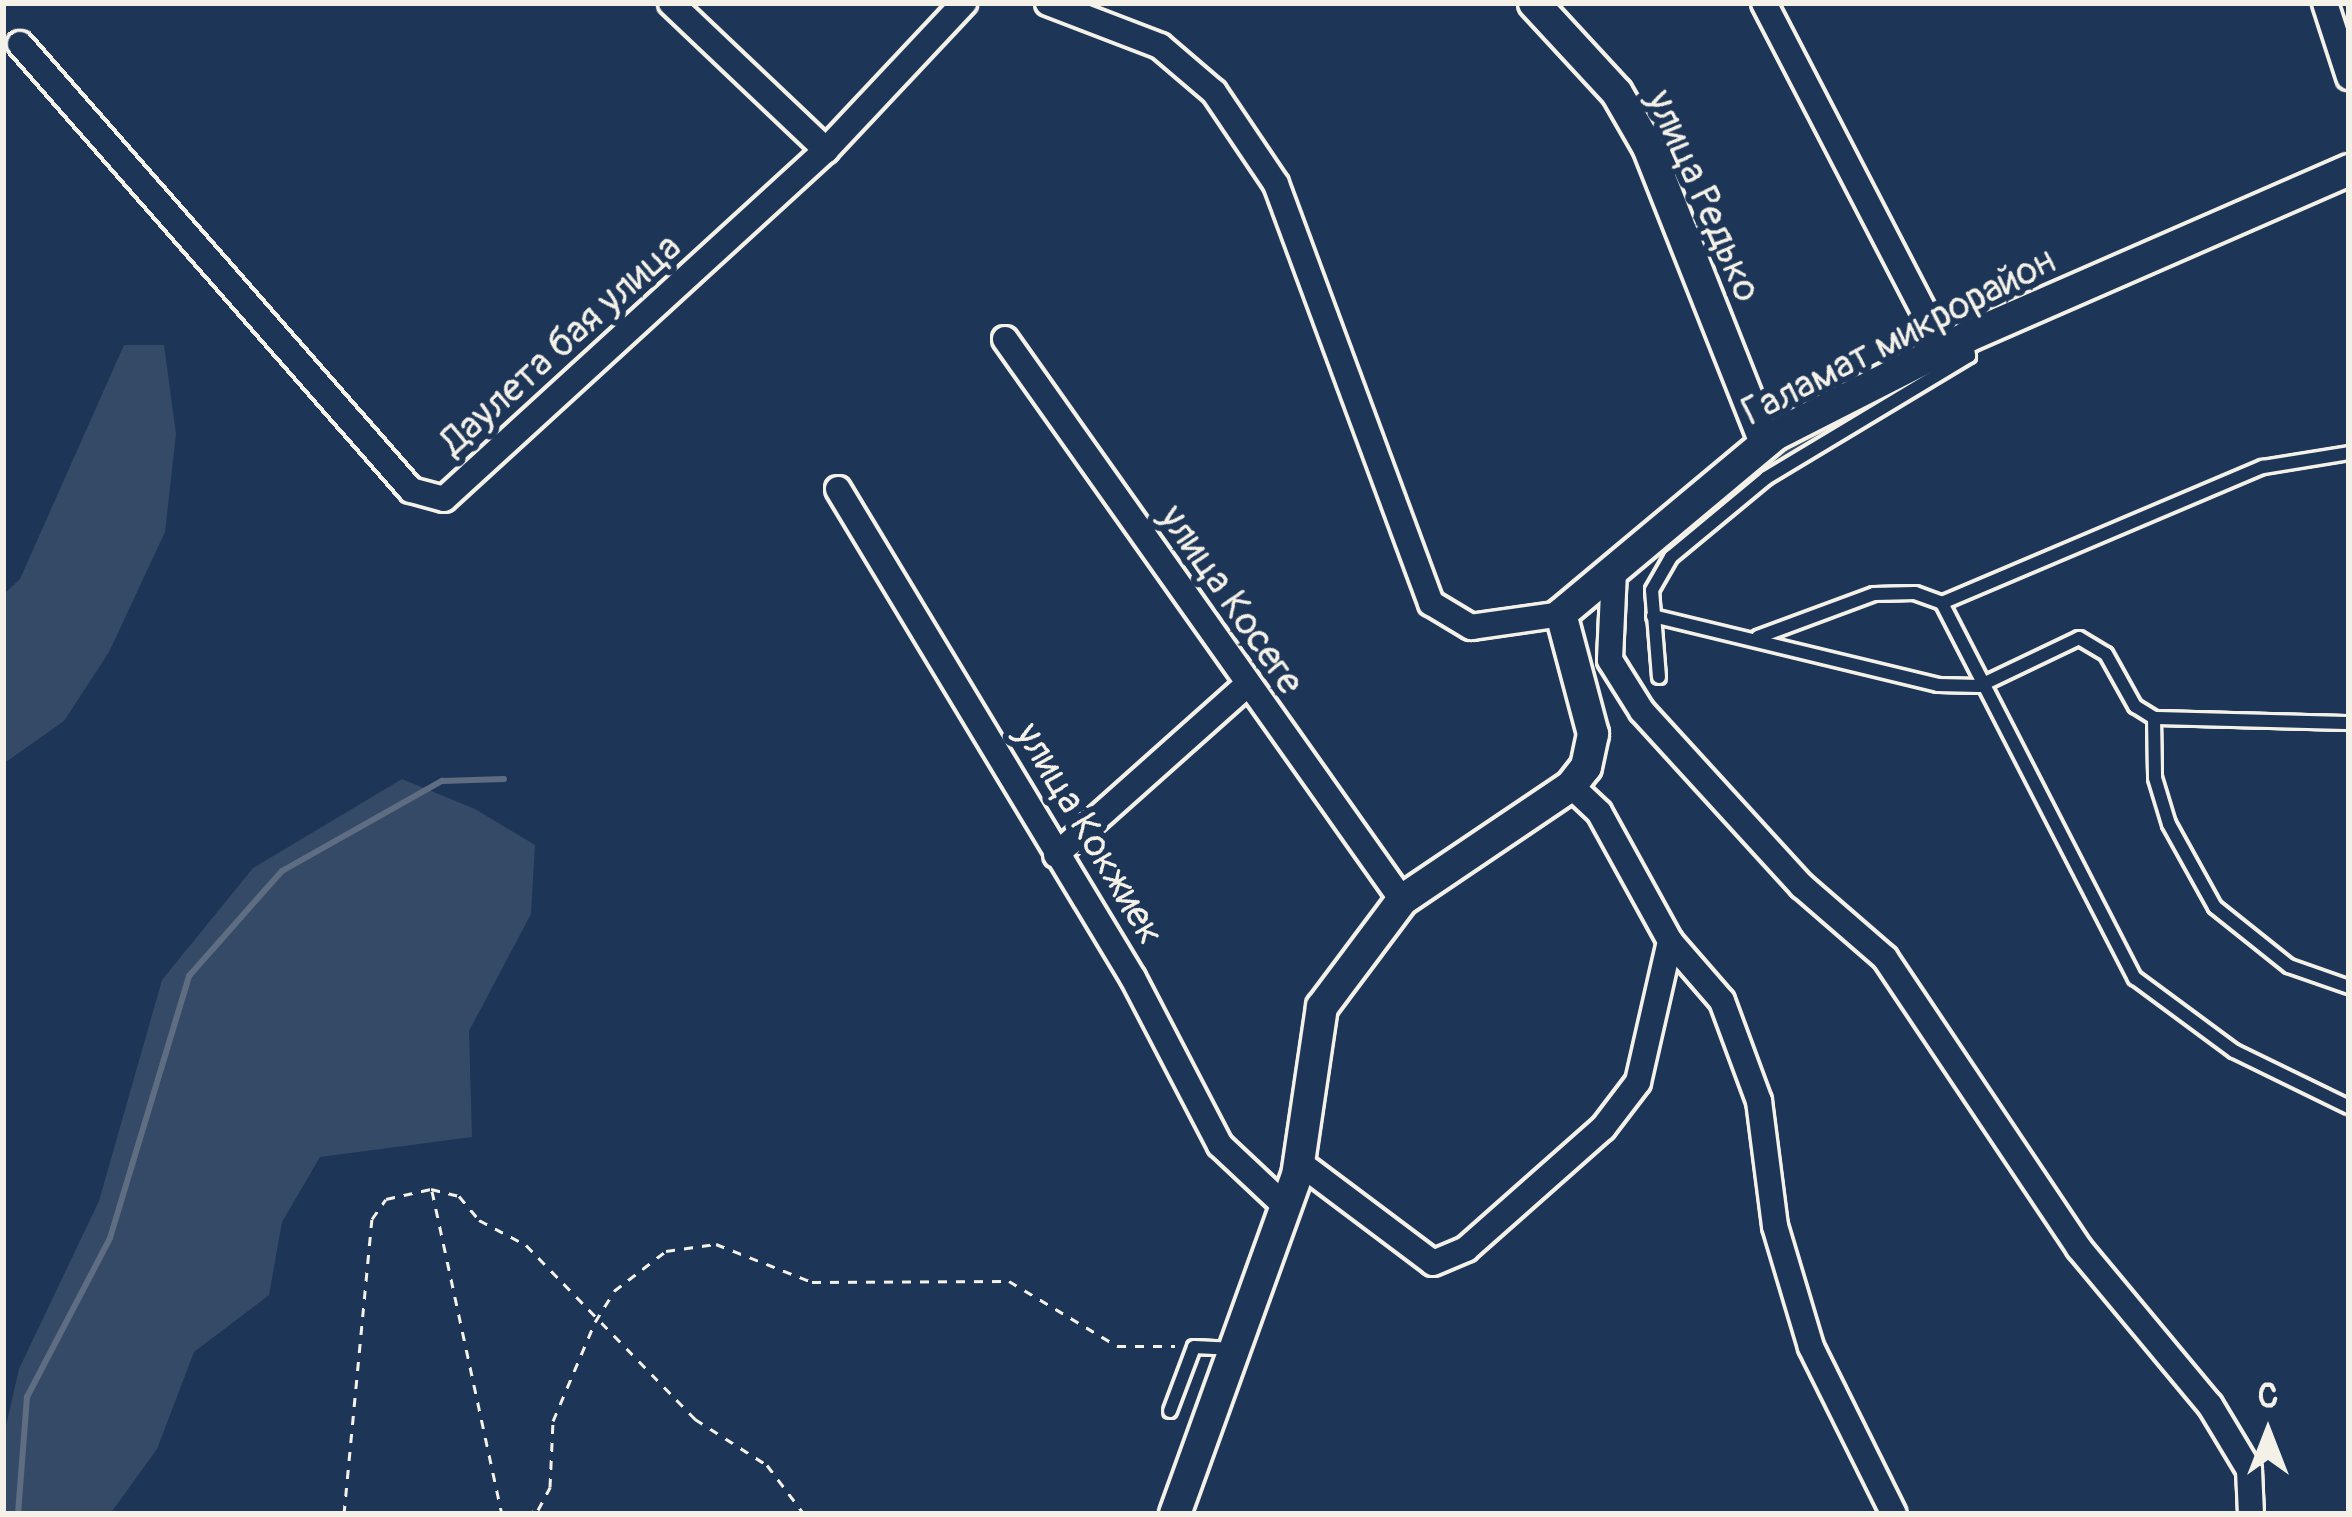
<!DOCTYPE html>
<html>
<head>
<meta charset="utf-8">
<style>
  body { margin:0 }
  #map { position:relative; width:2352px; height:1517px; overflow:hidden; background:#1d3557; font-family:Pangolin,sans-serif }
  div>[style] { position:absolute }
  .green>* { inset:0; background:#354a67 }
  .stream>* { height:6px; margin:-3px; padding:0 3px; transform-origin:3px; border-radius:3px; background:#5e6d82 }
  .path>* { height:3px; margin-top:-1.5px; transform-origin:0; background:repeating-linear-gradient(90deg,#f4f1e8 0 9px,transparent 0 18px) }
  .roads { filter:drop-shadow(3px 0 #f4f1e8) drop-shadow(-3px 0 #f4f1e8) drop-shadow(0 3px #f4f1e8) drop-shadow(0 -3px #f4f1e8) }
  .service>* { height:12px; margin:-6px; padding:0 6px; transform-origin:6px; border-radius:6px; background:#1d3557 }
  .minor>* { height:24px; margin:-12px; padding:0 12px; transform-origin:12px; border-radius:12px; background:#1d3557 }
  .tertiary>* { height:30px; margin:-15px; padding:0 15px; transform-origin:15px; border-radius:15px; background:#1d3557 }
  span { translate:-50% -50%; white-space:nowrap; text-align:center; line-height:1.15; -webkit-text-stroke:12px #1d3557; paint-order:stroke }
  .street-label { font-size:39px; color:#f4f1e8 }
  .frame { position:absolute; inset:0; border:6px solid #f4f1e8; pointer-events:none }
  .north { position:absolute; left:2208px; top:1373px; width:120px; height:120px; -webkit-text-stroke:9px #1d3557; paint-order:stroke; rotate:0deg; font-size:33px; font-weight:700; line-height:48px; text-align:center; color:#f4f1e8 }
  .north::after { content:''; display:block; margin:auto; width:42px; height:54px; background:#f4f1e8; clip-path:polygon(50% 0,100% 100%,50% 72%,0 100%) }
</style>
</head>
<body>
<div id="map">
  <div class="green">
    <i style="clip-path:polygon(124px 345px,164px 345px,176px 434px,165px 532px,109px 652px,64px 721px,3px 764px,3px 595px,20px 579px)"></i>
    <i style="clip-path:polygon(1938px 356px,1941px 373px,1784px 456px,1681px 543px,1675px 532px,1776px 443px)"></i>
    <i style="clip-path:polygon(402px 779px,475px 809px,535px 845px,531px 914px,469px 1031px,472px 1137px,320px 1157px,282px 1222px,269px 1295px,194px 1352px,157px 1449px,110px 1514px,3px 1514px,3px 1439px,19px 1369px,99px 1201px,162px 980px,253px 868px)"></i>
  </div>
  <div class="stream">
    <i style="left:18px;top:1514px;width:117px;rotate:-85.6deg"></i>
    <i style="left:27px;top:1397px;width:179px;rotate:-62.4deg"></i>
    <i style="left:110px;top:1238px;width:274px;rotate:-73.2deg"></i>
    <i style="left:189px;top:976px;width:140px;rotate:-48.5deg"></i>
    <i style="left:282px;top:871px;width:184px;rotate:-29.4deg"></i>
    <i style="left:442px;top:781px;width:62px;rotate:-1.8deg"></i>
  </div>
  <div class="path">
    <i style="left:432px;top:1191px;width:330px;rotate:77.8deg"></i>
    <i style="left:344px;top:1514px;width:296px;rotate:-84.6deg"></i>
    <i style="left:372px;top:1219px;width:24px;rotate:-55deg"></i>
    <i style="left:386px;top:1199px;width:46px;rotate:-12.5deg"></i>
    <i style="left:431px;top:1189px;width:29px;rotate:14deg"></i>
    <i style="left:459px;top:1196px;width:31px;rotate:50deg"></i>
    <i style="left:479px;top:1220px;width:53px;rotate:28deg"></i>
    <i style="left:526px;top:1245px;width:243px;rotate:45.8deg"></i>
    <i style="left:695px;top:1419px;width:85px;rotate:32.6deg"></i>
    <i style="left:767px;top:1465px;width:61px;rotate:52.9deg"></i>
    <i style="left:525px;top:1514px;width:14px;rotate:-17deg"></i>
    <i style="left:538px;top:1510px;width:26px;rotate:-62deg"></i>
    <i style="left:550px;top:1487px;width:66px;rotate:-87.4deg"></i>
    <i style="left:553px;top:1421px;width:108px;rotate:-67deg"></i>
    <i style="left:595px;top:1322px;width:36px;rotate:-58deg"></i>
    <i style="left:614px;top:1291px;width:66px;rotate:-37.6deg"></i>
    <i style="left:666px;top:1251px;width:50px;rotate:-8deg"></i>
    <i style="left:716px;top:1244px;width:103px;rotate:21.6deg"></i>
    <i style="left:812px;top:1282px;width:197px;rotate:-0.3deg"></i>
    <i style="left:1009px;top:1281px;width:126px;rotate:31deg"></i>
    <i style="left:1117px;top:1346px;width:58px"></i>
  </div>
  <div class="roads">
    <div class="service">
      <i style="left:1942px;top:603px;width:422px;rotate:62.8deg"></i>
      <i style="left:2135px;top:978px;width:123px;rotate:36.4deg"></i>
      <i style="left:2234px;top:1051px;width:128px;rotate:26deg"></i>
      <i style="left:1653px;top:616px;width:293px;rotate:13.6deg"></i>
      <i style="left:1938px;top:685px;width:41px;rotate:1.4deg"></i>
      <i style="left:1979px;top:686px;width:111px;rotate:-25.6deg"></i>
      <i style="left:2079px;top:638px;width:31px;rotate:31deg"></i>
      <i style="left:2106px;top:654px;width:60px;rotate:60.9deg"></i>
      <i style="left:2135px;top:706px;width:22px;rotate:32deg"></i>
      <i style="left:2154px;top:718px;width:195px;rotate:1.5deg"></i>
      <i style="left:1758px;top:637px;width:124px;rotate:-20.3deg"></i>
      <i style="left:1874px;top:594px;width:41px;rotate:-1.4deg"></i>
      <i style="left:1915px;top:593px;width:29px;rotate:20deg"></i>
      <i style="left:1942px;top:603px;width:349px;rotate:-23deg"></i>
      <i style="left:2263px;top:467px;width:87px;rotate:-9.2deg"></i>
      <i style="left:1659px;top:677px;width:87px;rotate:-94.6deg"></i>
      <i style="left:1652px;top:590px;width:38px;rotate:-60deg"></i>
      <i style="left:1671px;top:557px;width:124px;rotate:-39.7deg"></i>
      <i style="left:1766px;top:478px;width:237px;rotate:-31deg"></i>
      <i style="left:1969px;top:356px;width:17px;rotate:-97deg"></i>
      <i style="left:2154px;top:718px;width:60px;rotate:89deg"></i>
      <i style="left:2155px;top:778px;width:48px;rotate:73.1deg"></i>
      <i style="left:2169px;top:824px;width:95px;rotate:61deg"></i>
      <i style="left:2215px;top:907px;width:95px;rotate:38.6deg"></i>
      <i style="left:2289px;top:966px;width:64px;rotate:19.3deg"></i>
      <i style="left:1170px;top:1411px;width:68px;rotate:-69.4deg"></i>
      <i style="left:1194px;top:1347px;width:41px;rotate:2.8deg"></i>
    </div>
    <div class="minor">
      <i style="left:671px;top:3px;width:214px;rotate:43.5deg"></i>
      <i style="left:1048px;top:3px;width:120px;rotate:21deg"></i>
      <i style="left:1160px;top:46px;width:71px;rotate:40.4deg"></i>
      <i style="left:1214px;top:92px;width:111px;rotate:56deg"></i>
      <i style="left:1276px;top:184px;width:447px;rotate:69.7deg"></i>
      <i style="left:1431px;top:603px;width:47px;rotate:31deg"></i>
      <i style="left:1471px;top:627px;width:91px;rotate:-8.2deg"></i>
      <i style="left:1764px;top:3px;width:391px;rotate:62.6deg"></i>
      <i style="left:2325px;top:3px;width:78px;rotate:72deg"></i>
      <i style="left:20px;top:44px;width:593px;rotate:48.76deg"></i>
      <i style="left:411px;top:490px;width:34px;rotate:15deg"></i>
      <i style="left:444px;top:499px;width:517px;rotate:-42.42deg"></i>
      <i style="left:826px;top:150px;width:202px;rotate:-46.8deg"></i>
      <i style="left:1005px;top:339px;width:687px;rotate:54.71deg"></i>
      <i style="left:838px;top:489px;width:571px;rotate:58.9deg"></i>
      <i style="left:1133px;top:978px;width:188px;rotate:62.5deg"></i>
      <i style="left:1220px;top:1145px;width:91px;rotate:43.2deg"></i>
      <i style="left:1614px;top:571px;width:89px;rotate:92.6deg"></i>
      <i style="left:1610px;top:660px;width:60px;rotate:57.9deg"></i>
      <i style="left:1642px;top:711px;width:237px;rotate:47.6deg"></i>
      <i style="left:1802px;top:886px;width:110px;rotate:40.9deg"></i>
      <i style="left:1885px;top:958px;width:349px;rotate:56.2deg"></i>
      <i style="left:2079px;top:1248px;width:204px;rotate:50.2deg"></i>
      <i style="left:2210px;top:1405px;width:76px;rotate:59deg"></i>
      <i style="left:2249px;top:1470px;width:44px;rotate:87.4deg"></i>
      <i style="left:1056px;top:855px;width:254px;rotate:-41.7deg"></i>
      <i style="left:1670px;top:941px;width:79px;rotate:49.1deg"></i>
      <i style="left:1722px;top:1001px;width:107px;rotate:69.7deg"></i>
      <i style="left:1759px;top:1101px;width:126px;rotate:82.7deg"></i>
      <i style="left:1775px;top:1226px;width:126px;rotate:73.4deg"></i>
      <i style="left:1811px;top:1347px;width:186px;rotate:63.6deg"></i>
      <i style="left:1300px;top:1163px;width:166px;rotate:36.9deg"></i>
      <i style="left:1433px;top:1263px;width:36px;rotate:-23deg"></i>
      <i style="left:1466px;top:1249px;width:183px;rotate:-41.5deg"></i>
      <i style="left:1603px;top:1128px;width:58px;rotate:-52.7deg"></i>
      <i style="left:1638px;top:1082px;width:145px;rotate:-77.2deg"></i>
      <i style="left:1670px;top:941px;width:147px;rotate:-118.8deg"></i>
      <i style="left:1599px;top:812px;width:38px;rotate:-137deg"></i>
    </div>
    <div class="tertiary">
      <i style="left:1534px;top:3px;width:122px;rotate:47.3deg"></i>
      <i style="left:1617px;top:93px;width:62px;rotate:60.1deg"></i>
      <i style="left:1648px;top:147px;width:318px;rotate:68.4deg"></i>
      <i style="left:1175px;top:1514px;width:359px;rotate:-70.2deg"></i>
      <i style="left:1297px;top:1176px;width:171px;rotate:-81.6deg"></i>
      <i style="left:1322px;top:1007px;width:134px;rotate:-53.2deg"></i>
      <i style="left:1402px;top:900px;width:204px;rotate:-34deg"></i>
      <i style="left:1571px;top:786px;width:24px;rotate:-52deg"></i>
      <i style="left:1586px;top:767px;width:34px;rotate:-78deg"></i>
      <i style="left:1593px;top:734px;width:124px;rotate:-104.9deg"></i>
      <i style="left:1561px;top:614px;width:279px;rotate:-39.9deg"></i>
      <i style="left:1775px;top:435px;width:216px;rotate:-27deg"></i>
      <i style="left:1967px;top:337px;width:417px;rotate:-23.6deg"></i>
    </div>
  </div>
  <div class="street-label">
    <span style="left:1703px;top:196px;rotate:66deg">улица Редько</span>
    <span style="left:1899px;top:337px;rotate:-27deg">Галамат микрорайон</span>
    <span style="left:561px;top:345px;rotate:-42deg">Даулета бая улица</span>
    <span style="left:1231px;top:600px;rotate:55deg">улица Косеге</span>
    <span style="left:1089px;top:834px;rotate:59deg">улица Кокжиек</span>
  </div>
  <div class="frame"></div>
  <div class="north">С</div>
</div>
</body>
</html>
